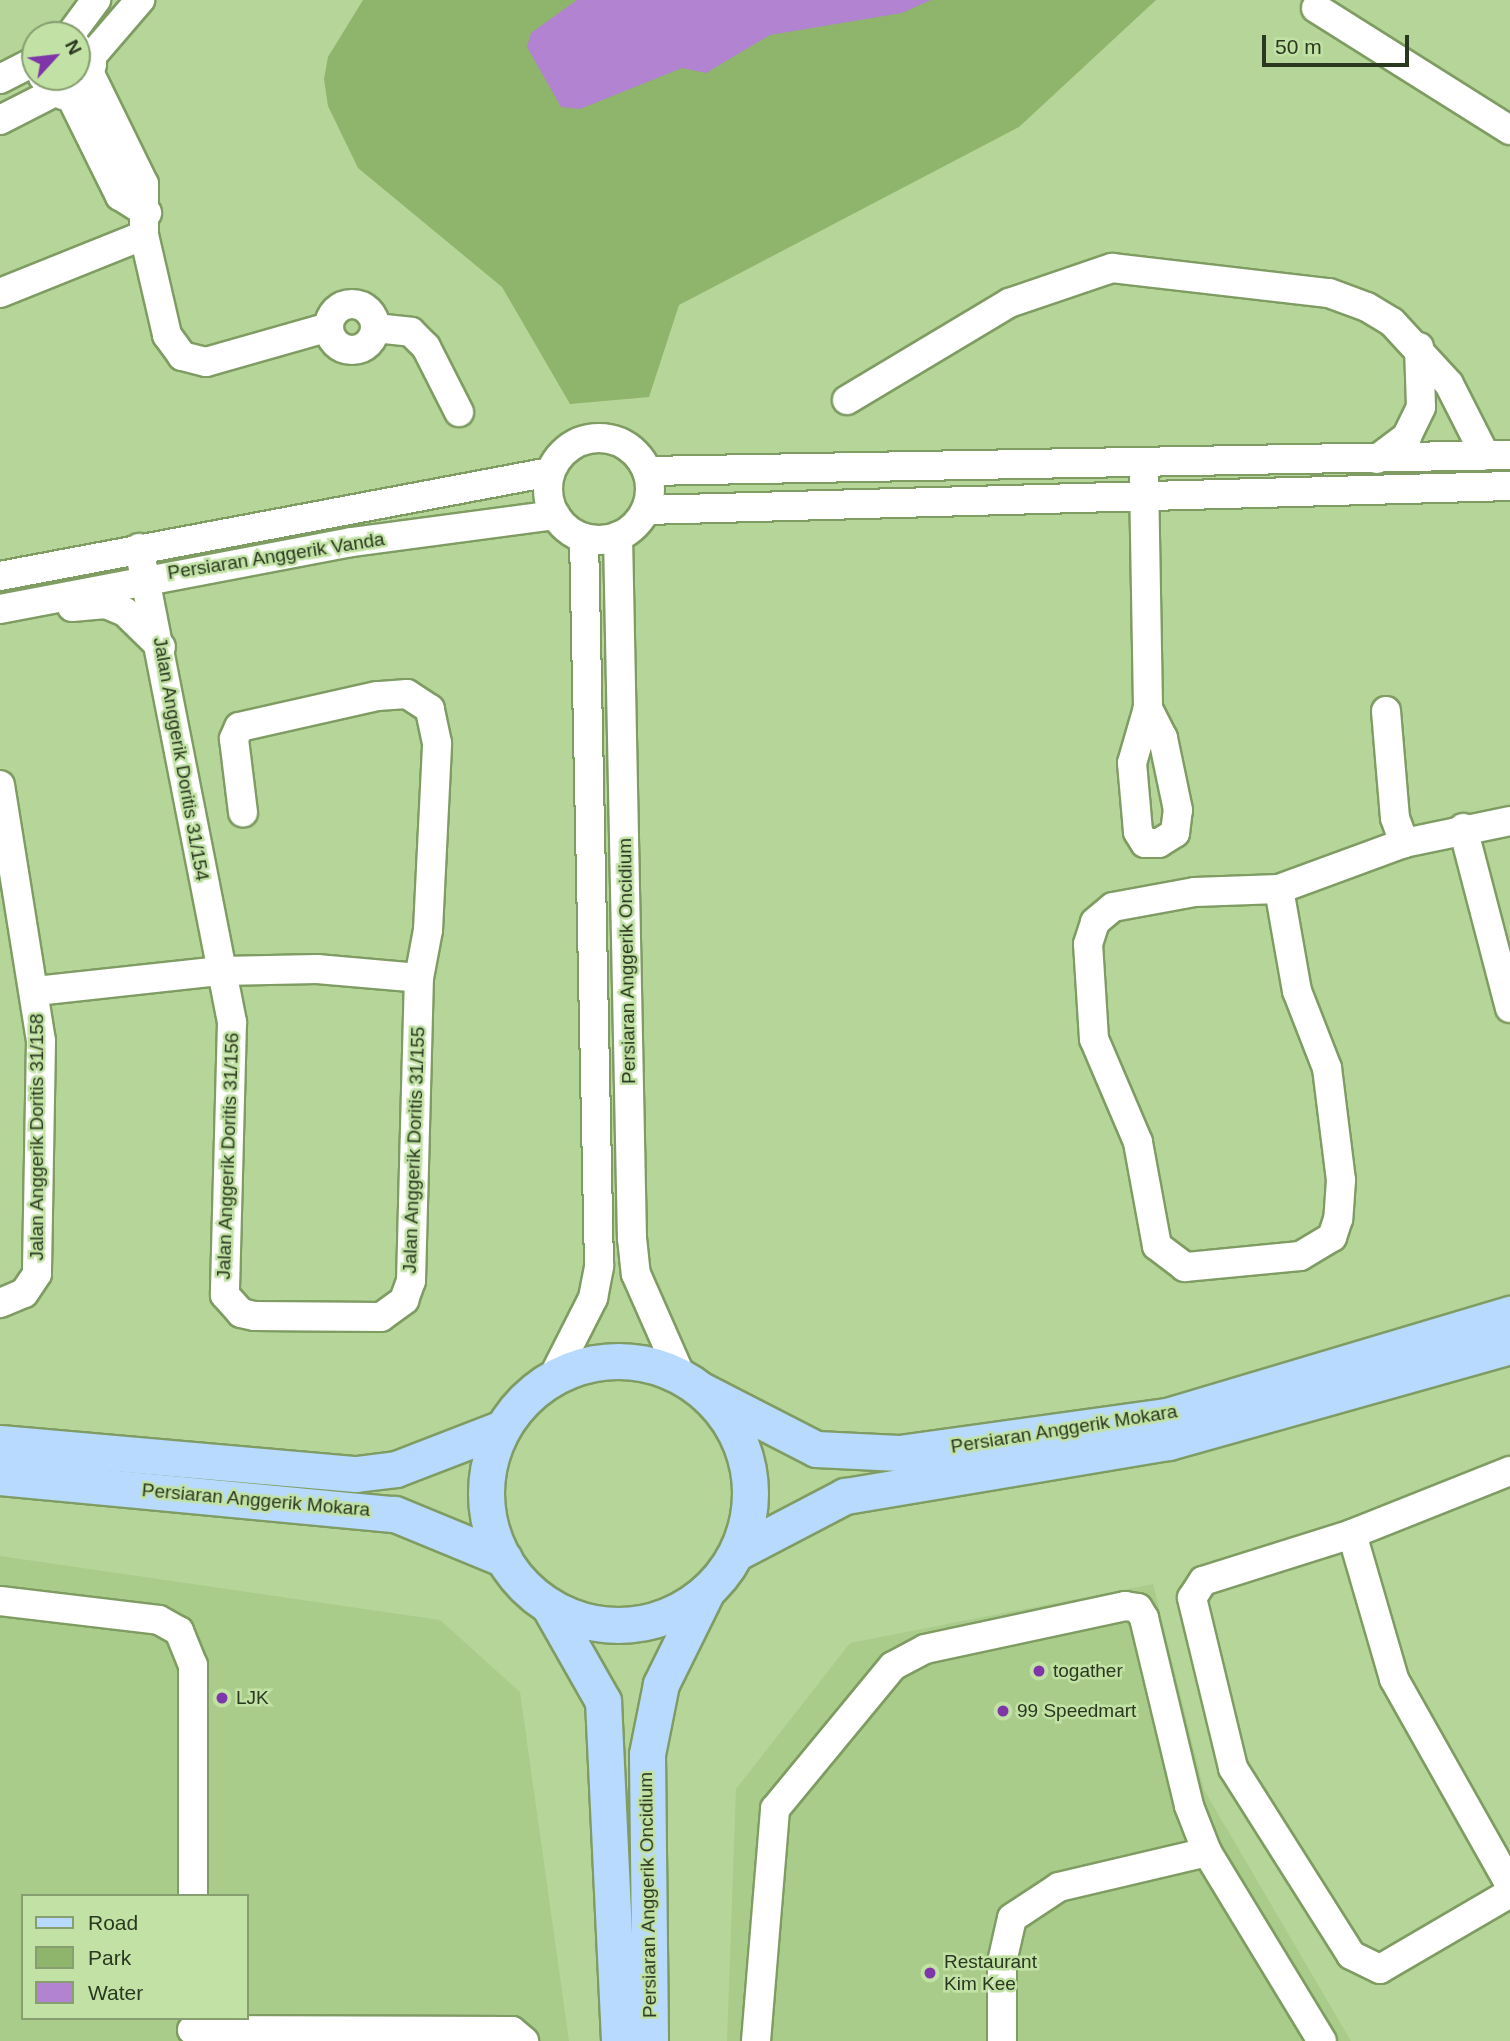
<!DOCTYPE html>
<html>
<head>
<meta charset="utf-8">
<style>
  body { margin:0 }
  #map { position:relative; width:1510px; height:2041px; overflow:hidden; background:#b5d599; font-family:Helvetica,sans-serif }
  div>[style] { position:absolute }
  .built>* { inset:0; background:#a9cc8a }
  .green>* { inset:0; background:#8fb46b }
  .water>* { inset:0; background:#b183d1 }
  .roads { filter:drop-shadow(2px 0 #7f9c63) drop-shadow(-2px 0 #7f9c63) drop-shadow(0 2px #7f9c63) drop-shadow(0 -2px #7f9c63) }
  .minor>* { height:28px; margin:-14px; padding:0 14px; transform-origin:14px; border-radius:14px; background:#fff }
  .minor>.ring { margin:-14px; padding:0; box-sizing:content-box; background:none; border:28px solid #fff; border-radius:50% }
  .major>* { height:35px; margin:-17.5px; padding:0 17.5px; transform-origin:17.5px; border-radius:17.5px; background:#b8dafe }
  .major>.ring { margin:-17.5px; padding:0; box-sizing:content-box; background:none; border:35px solid #b8dafe; border-radius:50% }
  .dots>* { width:19px; height:19px; translate:-50% -50%; box-sizing:border-box; border:4px solid #c2e2a5; border-radius:50% }
  span { translate:-50% -50%; white-space:nowrap; text-align:center; line-height:1.15; -webkit-text-stroke:5px #c2e2a5; paint-order:stroke }
  .street-label { font-size:19px; color:#2b3820 }
  .poi-label { font-size:19px; color:#2b3820 }
  .left { translate:0 -50%; text-align:left }
  .legend { position:absolute; left:21px; top:1894px; width:228px; height:126px; box-sizing:border-box; background:#c2e2a5; border:2px solid #869e70; margin:0; padding:9px 12px; list-style:none; font-size:21px; color:#2b3820 }
  .legend li { display:flex; align-items:center; gap:14px; height:35px }
  .legend b { width:35px; border:2px solid #869e70 }
  .north { position:absolute; left:21px; top:21px; width:70px; height:70px; box-sizing:border-box; background:#c2e2a5; border:2px solid #869e70; border-radius:50%; rotate:63deg; font-size:19px; font-weight:700; line-height:28px; text-align:center; color:#2b3820 }
  .north::after { content:''; display:block; margin:auto; width:24px; height:32px; background:#7f36a8; clip-path:polygon(50% 0,100% 100%,50% 72%,0 100%) }
  .scale { position:absolute; left:1262px; top:35px; width:147px; height:32px; box-sizing:border-box; border:4px solid #2b3820; border-top:0; padding-left:9px; font-size:21px; line-height:24px; white-space:nowrap; color:#2b3820; -webkit-text-stroke:5px #c2e2a5; paint-order:stroke }
</style>
</head>
<body>
<div id="map">
  <div class="built">
    <i style="clip-path:polygon(evenodd,0 1556px,440px 1620px,520px 1692px,569px 2041px,0 2041px,0 1556px,23px 1896px,247px 1896px,247px 2018px,23px 2018px,23px 1896px)"></i>
    <i style="clip-path:polygon(1153px 1584px,1204px 1790px,1351px 2041px,727px 2041px,736px 1789px,850px 1643px)"></i>
  </div>
  <div class="green">
    <i style="clip-path:polygon(363px 0,1156px 0,1019px 127px,679px 305px,649px 397px,570px 404px,502px 287px,358px 168px,328px 106px,324px 79px,328px 57px)"></i>
  </div>
  <div class="water">
    <i style="clip-path:polygon(577px 0,931px 0,902px 13px,770px 35px,706px 73px,682px 68px,580px 109px,561px 107px,527px 47px,531px 33px)"></i>
  </div>
  <div class="roads">
    <div class="minor">
      <i style="left:1316px;top:8px;width:229px;rotate:32.2deg"></i>
      <i style="left:70px;top:35px;width:44px;rotate:-53.4deg"></i>
      <i style="left:90px;top:58px;width:77px;rotate:-49.2deg"></i>
      <i style="left:43px;top:77px;width:27px;rotate:42deg"></i>
      <i style="left:63px;top:95px;width:24px;rotate:-17deg"></i>
      <i style="left:86px;top:88px;width:25px;rotate:-76deg"></i>
      <i style="left:92px;top:64px;width:23px;rotate:-130deg"></i>
      <i style="left:92px;top:78px;width:118px;rotate:63.9deg"></i>
      <i style="left:144px;top:184px;width:51px;rotate:90deg"></i>
      <i style="left:144px;top:235px;width:103px;rotate:77deg"></i>
      <i style="left:167px;top:335px;width:26px;rotate:54deg"></i>
      <i style="left:182px;top:356px;width:25px;rotate:14deg"></i>
      <i style="left:206px;top:362px;width:128px;rotate:-15.9deg"></i>
      <i style="left:0;top:79px;width:39px;rotate:-27deg"></i>
      <i style="left:70px;top:95px;width:113px;rotate:63.7deg"></i>
      <i style="left:120px;top:196px;width:32px;rotate:32deg"></i>
      <i style="left:0;top:120px;width:62px;rotate:-27deg"></i>
      <i style="left:0;top:293px;width:155px;rotate:-21.9deg"></i>
      <i class="ring" style="left:329px;top:304px;width:18px;height:18px"></i>
      <i style="left:375px;top:328px;width:36px;rotate:6deg"></i>
      <i style="left:411px;top:332px;width:21px;rotate:45deg"></i>
      <i style="left:426px;top:347px;width:73px;rotate:63.1deg"></i>
      <i style="left:847px;top:400px;width:189px;rotate:-30.9deg"></i>
      <i style="left:1009px;top:303px;width:109px;rotate:-18.8deg"></i>
      <i style="left:1112px;top:268px;width:218px;rotate:6.6deg"></i>
      <i style="left:1329px;top:293px;width:40px;rotate:20.2deg"></i>
      <i style="left:1367px;top:307px;width:29px;rotate:31deg"></i>
      <i style="left:1392px;top:322px;width:84px;rotate:47.4deg"></i>
      <i style="left:1449px;top:384px;width:80px;rotate:63.1deg"></i>
      <i class="ring" style="left:548px;top:438px;width:74px;height:74px"></i>
      <i style="left:1377px;top:459px;width:38px;rotate:-37deg"></i>
      <i style="left:1407px;top:436px;width:32px;rotate:-64deg"></i>
      <i style="left:1421px;top:407px;width:60px;rotate:-91.9deg"></i>
      <i style="left:647px;top:471px;width:863px;rotate:-1.06deg"></i>
      <i style="left:1144px;top:478px;width:230px;rotate:89deg"></i>
      <i style="left:1148px;top:708px;width:57px;rotate:106.2deg"></i>
      <i style="left:1132px;top:763px;width:69px;rotate:85deg"></i>
      <i style="left:1138px;top:832px;width:13px;rotate:58deg"></i>
      <i style="left:1145px;top:843px;width:14px"></i>
      <i style="left:1159px;top:843px;width:19px;rotate:-32deg"></i>
      <i style="left:1175px;top:833px;width:23px;rotate:-83deg"></i>
      <i style="left:1178px;top:810px;width:74px;rotate:-101.8deg"></i>
      <i style="left:1163px;top:738px;width:34px;rotate:-117deg"></i>
      <i style="left:646px;top:510px;width:864px;rotate:-1.59deg"></i>
      <i style="left:618px;top:536px;width:702px;rotate:88.86deg"></i>
      <i style="left:632px;top:1238px;width:36px;rotate:84deg"></i>
      <i style="left:636px;top:1274px;width:111px;rotate:66.2deg"></i>
      <i style="left:139px;top:548px;width:483px;rotate:78.9deg"></i>
      <i style="left:232px;top:1022px;width:273px;rotate:91.5deg"></i>
      <i style="left:225px;top:1295px;width:24px;rotate:48deg"></i>
      <i style="left:241px;top:1313px;width:13px;rotate:13deg"></i>
      <i style="left:254px;top:1316px;width:127px;rotate:0.5deg"></i>
      <i style="left:381px;top:1317px;width:29px;rotate:-36deg"></i>
      <i style="left:404px;top:1300px;width:20px;rotate:-70deg"></i>
      <i style="left:411px;top:1281px;width:303px;rotate:-88.5deg"></i>
      <i style="left:419px;top:978px;width:49px;rotate:-79.4deg"></i>
      <i style="left:428px;top:930px;width:187px;rotate:-87.2deg"></i>
      <i style="left:437px;top:743px;width:35px;rotate:-102deg"></i>
      <i style="left:430px;top:709px;width:27px;rotate:-147deg"></i>
      <i style="left:407px;top:694px;width:30px;rotate:176deg"></i>
      <i style="left:377px;top:696px;width:141px;rotate:167.3deg"></i>
      <i style="left:239px;top:727px;width:13px;rotate:113deg"></i>
      <i style="left:234px;top:739px;width:74px;rotate:83deg"></i>
      <i style="left:0;top:576px;width:560px;rotate:-10.71deg"></i>
      <i style="left:72px;top:607px;width:34px;rotate:-5deg"></i>
      <i style="left:106px;top:604px;width:21px;rotate:23deg"></i>
      <i style="left:125px;top:612px;width:50px;rotate:44.2deg"></i>
      <i style="left:0;top:609px;width:358px;rotate:-10.8deg"></i>
      <i style="left:352px;top:542px;width:205px;rotate:-7.6deg"></i>
      <i style="left:1386px;top:711px;width:107px;rotate:85.2deg"></i>
      <i style="left:1395px;top:818px;width:27px;rotate:70deg"></i>
      <i style="left:0;top:785px;width:259px;rotate:80.9deg"></i>
      <i style="left:41px;top:1041px;width:233px;rotate:91deg"></i>
      <i style="left:37px;top:1274px;width:23px;rotate:124deg"></i>
      <i style="left:24px;top:1293px;width:26px;rotate:157deg"></i>
      <i style="left:1463px;top:828px;width:186px;rotate:75.4deg"></i>
      <i style="left:1279px;top:889px;width:104px;rotate:80deg"></i>
      <i style="left:1297px;top:991px;width:83px;rotate:68.7deg"></i>
      <i style="left:1327px;top:1068px;width:113px;rotate:82.9deg"></i>
      <i style="left:1341px;top:1180px;width:39px;rotate:94deg"></i>
      <i style="left:1338px;top:1219px;width:19px;rotate:108deg"></i>
      <i style="left:1332px;top:1237px;width:37px;rotate:149deg"></i>
      <i style="left:1300px;top:1256px;width:116px;rotate:174.5deg"></i>
      <i style="left:1185px;top:1267px;width:35px;rotate:-143deg"></i>
      <i style="left:1157px;top:1246px;width:106px;rotate:-100.4deg"></i>
      <i style="left:1138px;top:1142px;width:112px;rotate:-113.1deg"></i>
      <i style="left:1094px;top:1039px;width:95px;rotate:-93.6deg"></i>
      <i style="left:1088px;top:944px;width:23px;rotate:-72deg"></i>
      <i style="left:1095px;top:922px;width:23px;rotate:-40deg"></i>
      <i style="left:1113px;top:907px;width:83px;rotate:-10.4deg"></i>
      <i style="left:1195px;top:892px;width:84px;rotate:-2deg"></i>
      <i style="left:1279px;top:889px;width:133px;rotate:-20.2deg"></i>
      <i style="left:1404px;top:843px;width:108px;rotate:-11.7deg"></i>
      <i style="left:36px;top:991px;width:186px;rotate:-6.2deg"></i>
      <i style="left:221px;top:971px;width:96px;rotate:-1.2deg"></i>
      <i style="left:317px;top:969px;width:102px;rotate:5deg"></i>
      <i style="left:553px;top:1377px;width:89px;rotate:-63.1deg"></i>
      <i style="left:593px;top:1298px;width:33px;rotate:-79deg"></i>
      <i style="left:599px;top:1266px;width:728px;rotate:-91.18deg"></i>
      <i style="left:1510px;top:1471px;width:170px;rotate:158.3deg"></i>
      <i style="left:1352px;top:1534px;width:156px;rotate:162.5deg"></i>
      <i style="left:1203px;top:1581px;width:20px;rotate:123deg"></i>
      <i style="left:1192px;top:1598px;width:175px;rotate:76.4deg"></i>
      <i style="left:1233px;top:1768px;width:221px;rotate:57.7deg"></i>
      <i style="left:1351px;top:1955px;width:32px;rotate:26deg"></i>
      <i style="left:1380px;top:1969px;width:151px;rotate:-30.3deg"></i>
      <i style="left:1352px;top:1534px;width:151px;rotate:73.8deg"></i>
      <i style="left:1394px;top:1679px;width:236px;rotate:60.6deg"></i>
      <i style="left:0;top:1601px;width:160px;rotate:6.8deg"></i>
      <i style="left:159px;top:1620px;width:23px;rotate:29deg"></i>
      <i style="left:179px;top:1631px;width:37px;rotate:68deg"></i>
      <i style="left:193px;top:1665px;width:231px;rotate:90deg"></i>
      <i style="left:192px;top:2030px;width:320px;rotate:0.2deg"></i>
      <i style="left:512px;top:2031px;width:16px;rotate:40deg"></i>
      <i style="left:756px;top:2041px;width:233px;rotate:-85.3deg"></i>
      <i style="left:775px;top:1809px;width:185px;rotate:-50.5deg"></i>
      <i style="left:893px;top:1666px;width:36px;rotate:-28deg"></i>
      <i style="left:925px;top:1649px;width:205px;rotate:-12.1deg"></i>
      <i style="left:1125px;top:1606px;width:13px;rotate:9deg"></i>
      <i style="left:1138px;top:1608px;width:12px;rotate:59deg"></i>
      <i style="left:1144px;top:1618px;width:193px;rotate:76.5deg"></i>
      <i style="left:1189px;top:1806px;width:49px;rotate:68.6deg"></i>
      <i style="left:1207px;top:1852px;width:221px;rotate:58.7deg"></i>
      <i style="left:1002px;top:2041px;width:79px;rotate:-90deg"></i>
      <i style="left:1002px;top:1962px;width:45px;rotate:-77.2deg"></i>
      <i style="left:1012px;top:1918px;width:56px;rotate:-33.4deg"></i>
      <i style="left:1059px;top:1887px;width:152px;rotate:-13.3deg"></i>
    </div>
    <div class="major">
      <i class="ring" style="left:486px;top:1361px;width:229px;height:229px"></i>
      <i style="left:703px;top:1391px;width:127px;rotate:27.2deg"></i>
      <i style="left:816px;top:1449px;width:83px;rotate:2.8deg"></i>
      <i style="left:899px;top:1453px;width:271px;rotate:-7.9deg"></i>
      <i style="left:1167px;top:1416px;width:358px;rotate:-16.6deg"></i>
      <i style="left:0;top:1443px;width:357px;rotate:5deg"></i>
      <i style="left:356px;top:1474px;width:40px;rotate:-7.1deg"></i>
      <i style="left:396px;top:1469px;width:114px;rotate:-21.1deg"></i>
      <i style="left:0;top:1477px;width:397px;rotate:5.4deg"></i>
      <i style="left:395px;top:1514px;width:118px;rotate:22.4deg"></i>
      <i style="left:738px;top:1552px;width:121px;rotate:-27.6deg"></i>
      <i style="left:845px;top:1496px;width:328px;rotate:-9.5deg"></i>
      <i style="left:1169px;top:1442px;width:354px;rotate:-15.7deg"></i>
      <i style="left:549px;top:1606px;width:109px;rotate:60.4deg"></i>
      <i style="left:603px;top:1701px;width:340px;rotate:87.3deg"></i>
      <i style="left:650px;top:2041px;width:287px;rotate:-90.6deg"></i>
      <i style="left:647px;top:1754px;width:71px;rotate:-78.7deg"></i>
      <i style="left:661px;top:1684px;width:102px;rotate:-63.7deg"></i>
    </div>
  </div>
  <div class="dots">
    <i style="left:1039px;top:1671px;background:#7f36a8"></i>
    <i style="left:222px;top:1698px;background:#7f36a8"></i>
    <i style="left:1003px;top:1711px;background:#7f36a8"></i>
    <i style="left:930px;top:1973px;background:#7f36a8"></i>
  </div>
  <div class="street-label">
    <span style="left:276px;top:556px;rotate:-9deg">Persiaran Anggerik Vanda</span>
    <span style="left:181px;top:759px;rotate:80deg">Jalan Anggerik Doritis 31/154</span>
    <span style="left:627px;top:961px;rotate:-91deg">Persiaran Anggerik Oncidium</span>
    <span style="left:37px;top:1137px;rotate:-90deg">Jalan Anggerik Doritis 31/158</span>
    <span style="left:414px;top:1150px;rotate:-88deg">Jalan Anggerik Doritis 31/155</span>
    <span style="left:228px;top:1156px;rotate:-88deg">Jalan Anggerik Doritis 31/156</span>
    <span style="left:1064px;top:1429px;rotate:-9deg">Persiaran Anggerik Mokara</span>
    <span style="left:256px;top:1500px;rotate:5deg">Persiaran Anggerik Mokara</span>
    <span style="left:648px;top:1895px;rotate:-91deg">Persiaran Anggerik Oncidium</span>
  </div>
  <div class="poi-label">
    <span class="left" style="left:1053px;top:1671px">togather</span>
    <span class="left" style="left:236px;top:1698px">LJK</span>
    <span class="left" style="left:1017px;top:1711px">99 Speedmart</span>
    <span class="left" style="left:944px;top:1973px">Restaurant<br>Kim Kee</span>
  </div>
  <ul class="legend">
  <li><b style="height:9px;background:#b8dafe"></b>Road</li>
  <li><b style="height:19px;background:#8fb46b"></b>Park</li>
  <li><b style="height:19px;background:#b183d1"></b>Water</li>
  </ul>
  <div class="north">N</div>
  <div class="scale">50 m</div>
</div>
</body>
</html>
